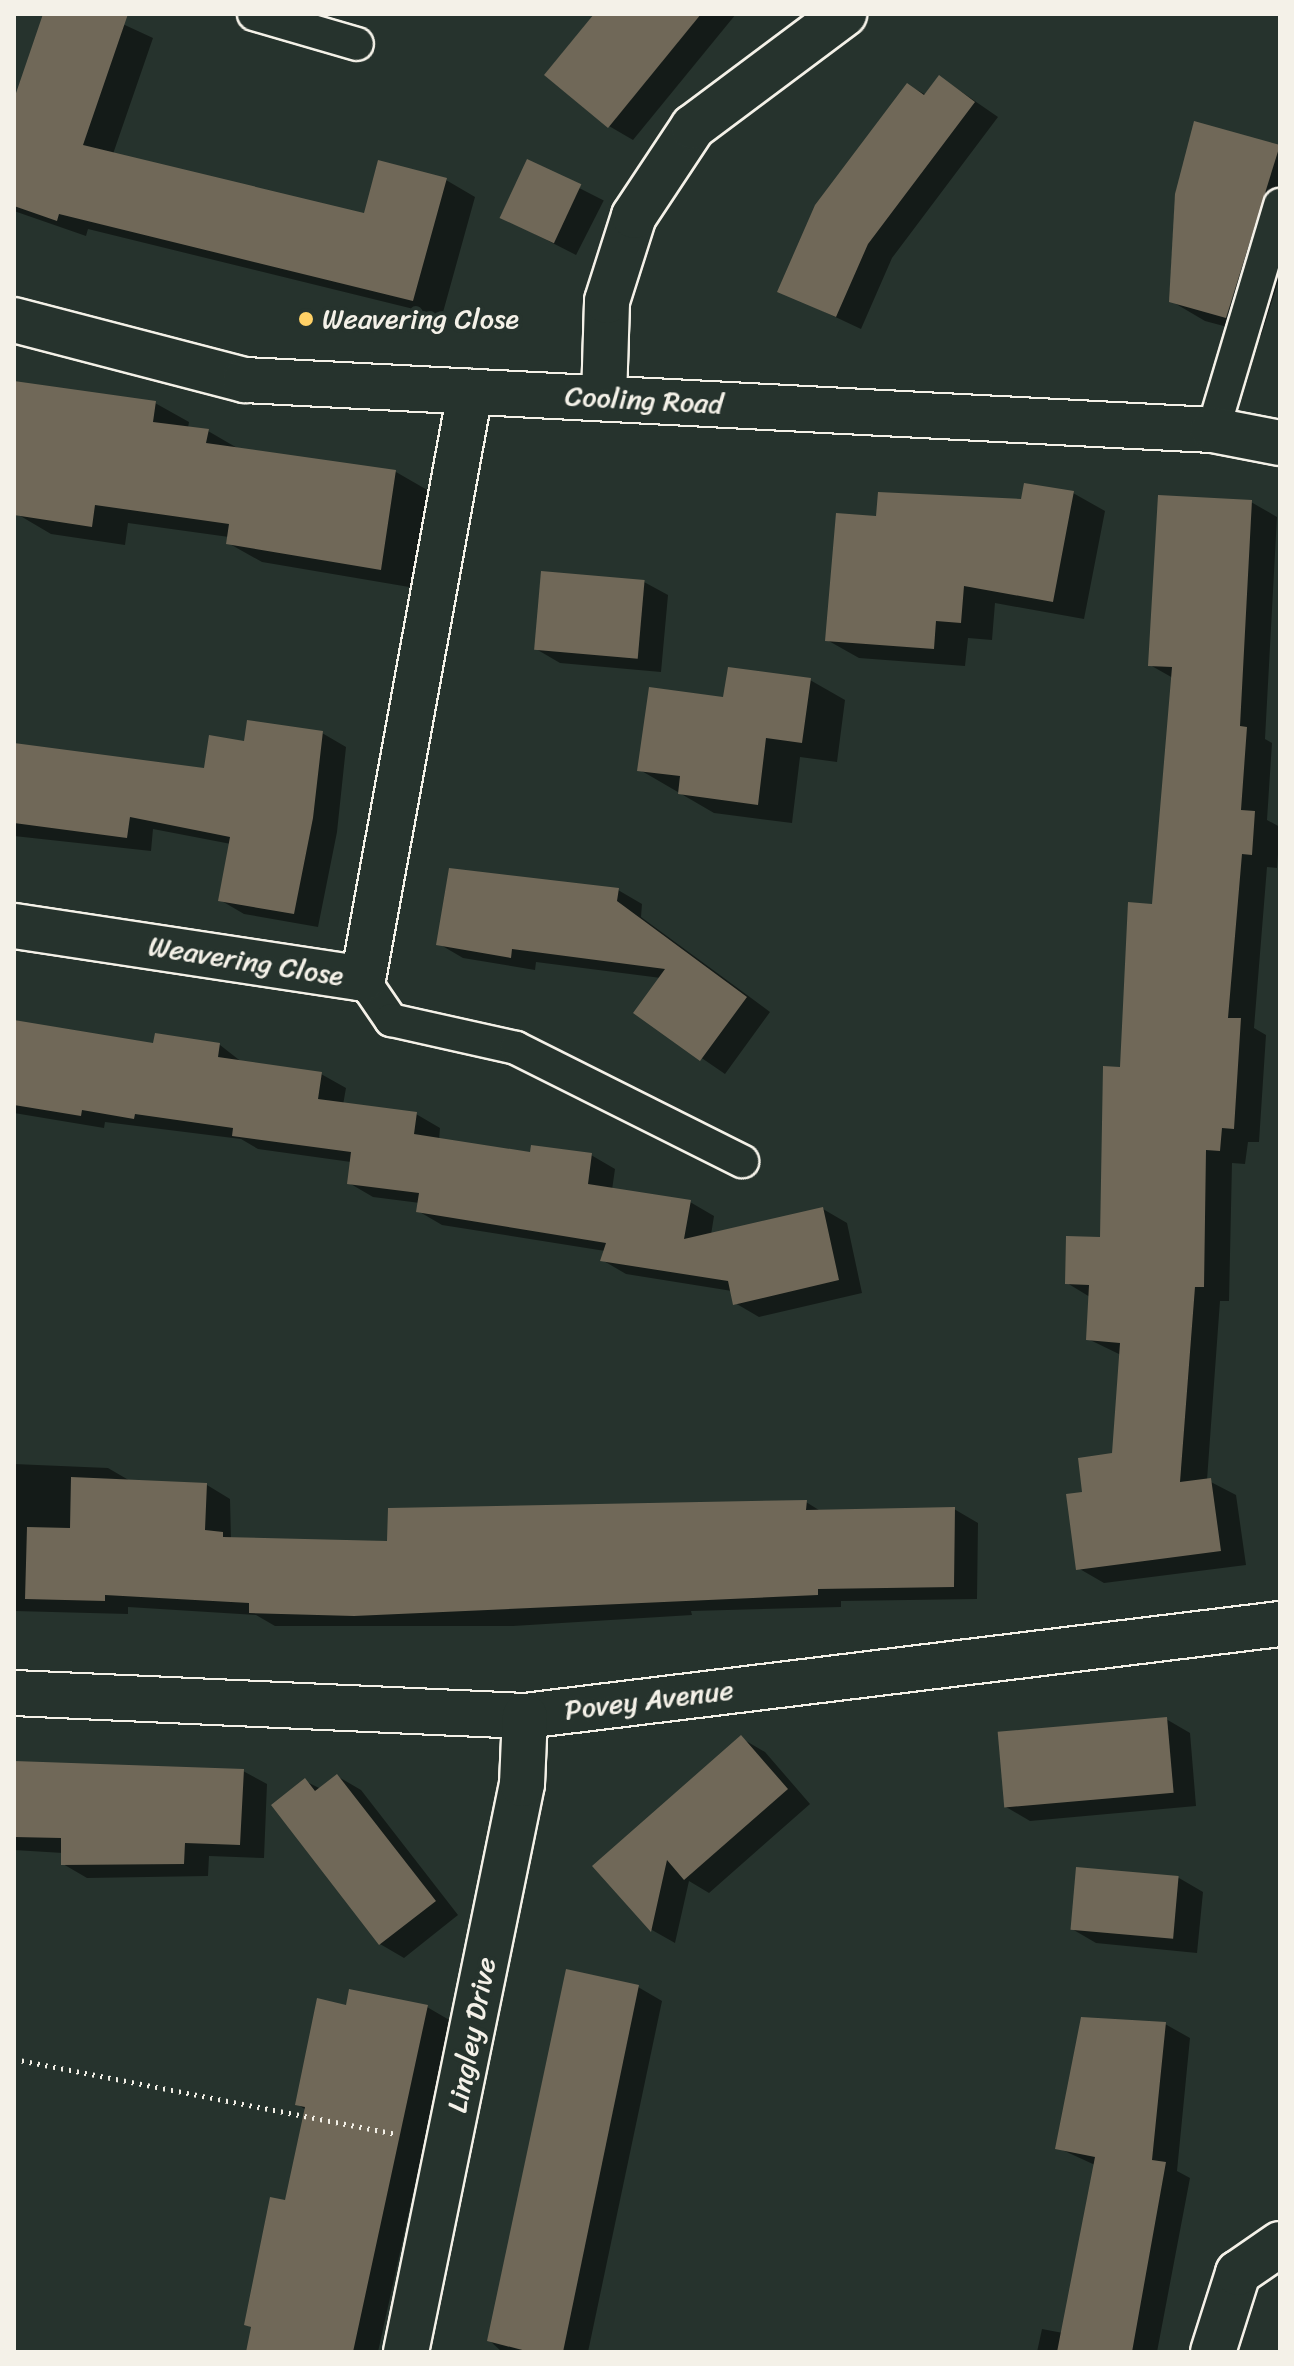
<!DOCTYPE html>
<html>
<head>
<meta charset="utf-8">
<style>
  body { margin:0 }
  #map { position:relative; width:1294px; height:2366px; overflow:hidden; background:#26332d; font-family:Sriracha,sans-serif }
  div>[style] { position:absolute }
  .shadow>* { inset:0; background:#0007; transform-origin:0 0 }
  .building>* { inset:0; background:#706858; transform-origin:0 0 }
  .path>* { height:5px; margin-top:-2.5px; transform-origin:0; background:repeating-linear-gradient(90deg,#f4f1e8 0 2px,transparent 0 8px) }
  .roads { filter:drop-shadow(2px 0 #f4f1e8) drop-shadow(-2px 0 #f4f1e8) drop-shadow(0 2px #f4f1e8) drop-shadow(0 -2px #f4f1e8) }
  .lane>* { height:32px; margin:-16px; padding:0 16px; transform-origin:16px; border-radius:16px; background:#26332d }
  .street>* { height:44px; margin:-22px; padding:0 22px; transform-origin:22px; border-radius:22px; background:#26332d }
  .secondary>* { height:44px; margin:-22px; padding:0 22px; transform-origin:22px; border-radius:22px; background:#26332d }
  .dots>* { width:22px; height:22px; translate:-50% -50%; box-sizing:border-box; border:4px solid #26332d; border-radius:50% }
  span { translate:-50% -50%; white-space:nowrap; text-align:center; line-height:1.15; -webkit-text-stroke:8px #26332d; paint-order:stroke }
  .poi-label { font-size:28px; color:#f4f1e8 }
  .left { translate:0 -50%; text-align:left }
  .street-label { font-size:28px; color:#f4f1e8 }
  .frame { position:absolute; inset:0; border:16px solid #f4f1e8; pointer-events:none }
</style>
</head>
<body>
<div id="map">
  <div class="shadow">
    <i style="clip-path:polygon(45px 14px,101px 14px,153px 38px,113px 154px,365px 215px,446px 180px,475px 197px,442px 316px,88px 229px,86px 236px,14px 211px,14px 105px)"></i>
    <i style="clip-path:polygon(597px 14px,736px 14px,633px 140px,609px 126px)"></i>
    <i style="clip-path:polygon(940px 77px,998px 117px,892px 258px,861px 329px,780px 291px,908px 85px,926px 95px)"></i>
    <i style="clip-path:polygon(1196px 123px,1280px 147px,1280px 276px,1261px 336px,1205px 321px,1171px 301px)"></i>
    <i style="left:528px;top:162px;width:85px;height:61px;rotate:27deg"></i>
    <i style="clip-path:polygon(14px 383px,155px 403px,189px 422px,188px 428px,208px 431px,239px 449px,396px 472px,429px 491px,415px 588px,262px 562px,228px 543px,229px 537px,128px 523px,125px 545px,51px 534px,17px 514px,14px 505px)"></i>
    <i style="clip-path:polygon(1073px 493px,1105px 511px,1084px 619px,995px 603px,992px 640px,968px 638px,965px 666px,859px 658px,827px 640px,878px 518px)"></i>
    <i style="clip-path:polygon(1251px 502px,1277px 517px,1265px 739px,1272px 743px,1267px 820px,1280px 827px,1277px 868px,1267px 867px,1254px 1028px,1266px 1035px,1259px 1142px,1248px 1142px,1245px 1164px,1232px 1163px,1229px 1301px,1220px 1301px,1207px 1480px,1236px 1495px,1246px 1565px,1104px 1583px,1078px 1568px,1084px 1494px,1114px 1455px,1121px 1355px,1088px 1339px,1090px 1297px,1067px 1283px,1102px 1239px,1122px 1069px,1154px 906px,1173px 678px,1150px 665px)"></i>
    <i style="clip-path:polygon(644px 582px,668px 595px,661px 672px,560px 663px,536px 649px)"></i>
    <i style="clip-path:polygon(810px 680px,845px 700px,837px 762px,800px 757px,792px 823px,714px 813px,640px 770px,725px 699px)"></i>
    <i style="clip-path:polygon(322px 733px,346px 747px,337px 832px,318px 927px,244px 914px,220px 900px,231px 844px,153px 829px,151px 851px,14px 836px,14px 744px,206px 770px)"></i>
    <i style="clip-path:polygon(618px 890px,642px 904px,641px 917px,770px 1012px,725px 1074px,636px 1013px,661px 978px,536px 962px,535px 970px,463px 958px,439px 944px)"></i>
    <i style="clip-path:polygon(14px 1022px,155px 1045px,156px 1035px,220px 1045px,243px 1063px,321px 1074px,346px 1088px,343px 1105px,416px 1114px,440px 1128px,439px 1140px,531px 1155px,591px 1155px,615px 1169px,612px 1190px,690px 1202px,714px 1216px,711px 1235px,823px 1209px,847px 1223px,862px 1293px,759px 1317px,735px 1303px,732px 1291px,626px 1274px,602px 1260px,605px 1251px,442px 1225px,418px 1211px,420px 1203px,373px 1197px,349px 1183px,351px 1162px,258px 1149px,241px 1139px,105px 1122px,104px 1128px,14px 1113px)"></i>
    <i style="clip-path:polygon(14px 1464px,108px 1468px,132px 1482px,207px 1485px,230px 1499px,231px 1539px,389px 1543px,806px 1502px,822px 1512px,954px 1509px,978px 1523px,977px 1599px,841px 1601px,841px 1607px,691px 1611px,692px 1615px,513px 1626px,275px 1626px,256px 1615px,128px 1607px,128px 1614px,14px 1611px)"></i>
    <i style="clip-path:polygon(1166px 1719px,1190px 1733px,1196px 1806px,1030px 1821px,1006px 1807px)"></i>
    <i style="clip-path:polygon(741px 1738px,765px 1752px,810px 1804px,709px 1893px,689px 1881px,675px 1943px,652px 1930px,595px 1867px)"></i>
    <i style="clip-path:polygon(14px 1762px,243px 1771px,267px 1784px,264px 1858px,209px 1856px,208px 1876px,87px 1878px,63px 1864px,63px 1853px,14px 1850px)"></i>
    <i style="clip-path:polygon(337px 1776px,361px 1790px,458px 1915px,404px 1958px,380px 1944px,305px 1781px,321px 1789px)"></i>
    <i style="clip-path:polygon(1179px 1878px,1203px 1892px,1197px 1953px,1096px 1943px,1072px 1929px)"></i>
    <i style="clip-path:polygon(638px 1987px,662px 2001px,588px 2352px,502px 2352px,489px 2340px)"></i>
    <i style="clip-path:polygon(348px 2007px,427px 2007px,451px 2021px,378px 2352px,248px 2352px,252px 2328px,246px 2324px,287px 2202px,306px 2110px,297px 2104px)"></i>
    <i style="clip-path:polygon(1165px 2024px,1190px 2038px,1177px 2171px,1190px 2178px,1157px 2352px,1037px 2352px,1042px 2329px,1063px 2333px,1095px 2165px,1058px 2148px)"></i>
  </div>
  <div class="building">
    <i style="clip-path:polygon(43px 14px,128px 14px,83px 145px,364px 213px,378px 160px,447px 178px,413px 301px,59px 214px,57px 221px,14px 206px,14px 99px)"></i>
    <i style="clip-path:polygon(594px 14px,701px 14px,608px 128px,544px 75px)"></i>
    <i style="clip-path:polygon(939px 75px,975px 102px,868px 244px,836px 317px,777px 292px,815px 205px,907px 83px,924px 95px)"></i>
    <i style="clip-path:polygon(1194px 121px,1280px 145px,1226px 318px,1169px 302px,1175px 194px)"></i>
    <i style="left:527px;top:159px;width:60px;height:65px;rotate:25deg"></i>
    <i style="clip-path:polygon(14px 381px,156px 401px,153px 422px,209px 429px,206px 443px,396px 470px,381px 570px,226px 544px,229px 524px,95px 505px,92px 527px,14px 515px)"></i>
    <i style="clip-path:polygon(1024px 483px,1074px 491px,1053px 602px,964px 586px,961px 623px,936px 621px,934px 649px,825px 641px,836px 513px,876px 516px,878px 492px,1021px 499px)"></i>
    <i style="clip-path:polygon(1158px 495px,1252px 500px,1240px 726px,1247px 727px,1241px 810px,1255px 811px,1252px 855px,1242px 854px,1228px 1018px,1241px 1018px,1234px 1129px,1222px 1128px,1220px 1151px,1206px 1150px,1204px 1287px,1195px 1287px,1180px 1482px,1211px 1478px,1221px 1551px,1076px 1570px,1066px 1494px,1082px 1492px,1078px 1458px,1112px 1453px,1120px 1343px,1086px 1340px,1089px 1285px,1065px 1284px,1066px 1236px,1100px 1237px,1103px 1066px,1120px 1067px,1128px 902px,1152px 904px,1172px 667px,1148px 666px)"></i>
    <i style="left:541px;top:571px;width:104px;height:79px;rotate:5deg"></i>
    <i style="clip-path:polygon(728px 667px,811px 678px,802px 743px,766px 738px,758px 805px,678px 794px,680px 776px,637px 771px,649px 687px,723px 697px)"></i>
    <i style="clip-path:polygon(247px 720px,323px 731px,313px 818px,294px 914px,218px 901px,230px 837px,130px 817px,127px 838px,14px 823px,14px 743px,204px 768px,209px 735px,244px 741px)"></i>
    <i style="clip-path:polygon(449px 868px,619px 888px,617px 901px,747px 997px,700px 1061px,633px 1013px,665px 969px,512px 949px,511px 958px,436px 945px)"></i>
    <i style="clip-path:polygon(14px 1020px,153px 1043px,155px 1033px,220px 1043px,218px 1057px,322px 1072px,318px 1099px,417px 1112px,414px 1134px,530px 1152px,531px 1145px,592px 1153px,588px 1184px,691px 1200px,684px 1239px,823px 1207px,839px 1280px,733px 1305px,728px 1281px,600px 1261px,606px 1243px,416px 1212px,419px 1193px,347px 1184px,351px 1152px,232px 1136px,233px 1128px,135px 1114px,134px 1119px,82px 1110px,81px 1116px,14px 1105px)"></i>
    <i style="clip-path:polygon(71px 1477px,207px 1483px,205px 1530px,223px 1532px,223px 1537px,387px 1541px,388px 1508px,807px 1500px,806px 1510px,955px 1507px,954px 1587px,818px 1589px,818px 1595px,354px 1616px,249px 1613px,249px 1603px,105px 1595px,105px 1601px,25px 1599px,27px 1527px,70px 1528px)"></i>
    <i style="left:1167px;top:1717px;width:76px;height:170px;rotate:85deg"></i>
    <i style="clip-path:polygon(741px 1735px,788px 1789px,684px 1880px,667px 1860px,651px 1932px,592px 1866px)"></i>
    <i style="clip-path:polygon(14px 1761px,244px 1769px,240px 1845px,185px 1843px,184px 1864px,61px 1865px,61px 1838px,14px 1837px)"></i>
    <i style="clip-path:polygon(337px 1774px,436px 1901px,379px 1945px,271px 1805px,305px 1778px,315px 1791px)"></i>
    <i style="left:1076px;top:1867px;width:103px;height:63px;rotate:5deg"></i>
    <i style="clip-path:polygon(566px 1969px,639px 1985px,563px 2352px,530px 2352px,487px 2341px)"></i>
    <i style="clip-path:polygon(349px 1989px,428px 2005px,353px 2352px,246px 2352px,251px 2327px,244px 2325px,270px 2197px,285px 2200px,305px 2107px,295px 2105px,317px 1998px,346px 2005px)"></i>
    <i style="clip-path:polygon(1081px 2017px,1166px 2022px,1152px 2160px,1166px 2162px,1132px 2352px,1057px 2352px,1095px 2157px,1055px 2149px)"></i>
  </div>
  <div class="path">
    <i style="left:14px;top:2059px;width:391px;rotate:11.1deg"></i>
  </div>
  <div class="roads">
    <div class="lane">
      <i style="left:254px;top:14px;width:107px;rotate:16.2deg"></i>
      <i style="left:1213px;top:430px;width:235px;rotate:-73.4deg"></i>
      <i style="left:363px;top:979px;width:50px;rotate:55.7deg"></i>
      <i style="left:391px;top:1020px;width:128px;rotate:12.6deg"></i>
      <i style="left:516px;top:1048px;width:253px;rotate:26.6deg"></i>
    </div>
    <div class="street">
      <i style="left:604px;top:398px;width:97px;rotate:-88.2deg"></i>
      <i style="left:607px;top:301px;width:89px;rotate:-72.4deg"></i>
      <i style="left:634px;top:216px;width:107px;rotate:-56.5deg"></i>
      <i style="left:693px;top:127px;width:189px;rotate:-36.8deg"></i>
      <i style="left:14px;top:926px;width:353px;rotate:8.6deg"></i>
      <i style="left:363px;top:979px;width:597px;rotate:-79.67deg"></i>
      <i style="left:14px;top:1693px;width:512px;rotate:2.58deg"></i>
      <i style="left:525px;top:1716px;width:761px;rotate:-6.95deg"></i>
      <i style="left:406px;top:2352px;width:580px;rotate:-78.46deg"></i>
      <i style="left:522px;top:1784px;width:68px;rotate:-87.5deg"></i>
      <i style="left:1213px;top:2352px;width:83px;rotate:-72.4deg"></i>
      <i style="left:1238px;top:2273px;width:51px;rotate:-34.6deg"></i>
    </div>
    <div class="secondary">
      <i style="left:14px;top:320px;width:239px;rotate:14.6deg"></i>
      <i style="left:245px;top:380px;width:969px;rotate:2.96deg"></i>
      <i style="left:1213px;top:430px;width:68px;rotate:11deg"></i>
    </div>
  </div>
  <div class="dots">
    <i style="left:306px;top:319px;background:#ffd166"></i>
  </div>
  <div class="poi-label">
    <span class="left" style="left:322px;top:319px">Weavering Close</span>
  </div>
  <div class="street-label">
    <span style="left:644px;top:400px;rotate:3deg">Cooling Road</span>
    <span style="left:246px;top:961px;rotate:9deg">Weavering Close</span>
    <span style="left:649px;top:1700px;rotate:-7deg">Povey Avenue</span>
    <span style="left:472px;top:2035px;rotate:-79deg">Lingley Drive</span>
  </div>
  <div class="frame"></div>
</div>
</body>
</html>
